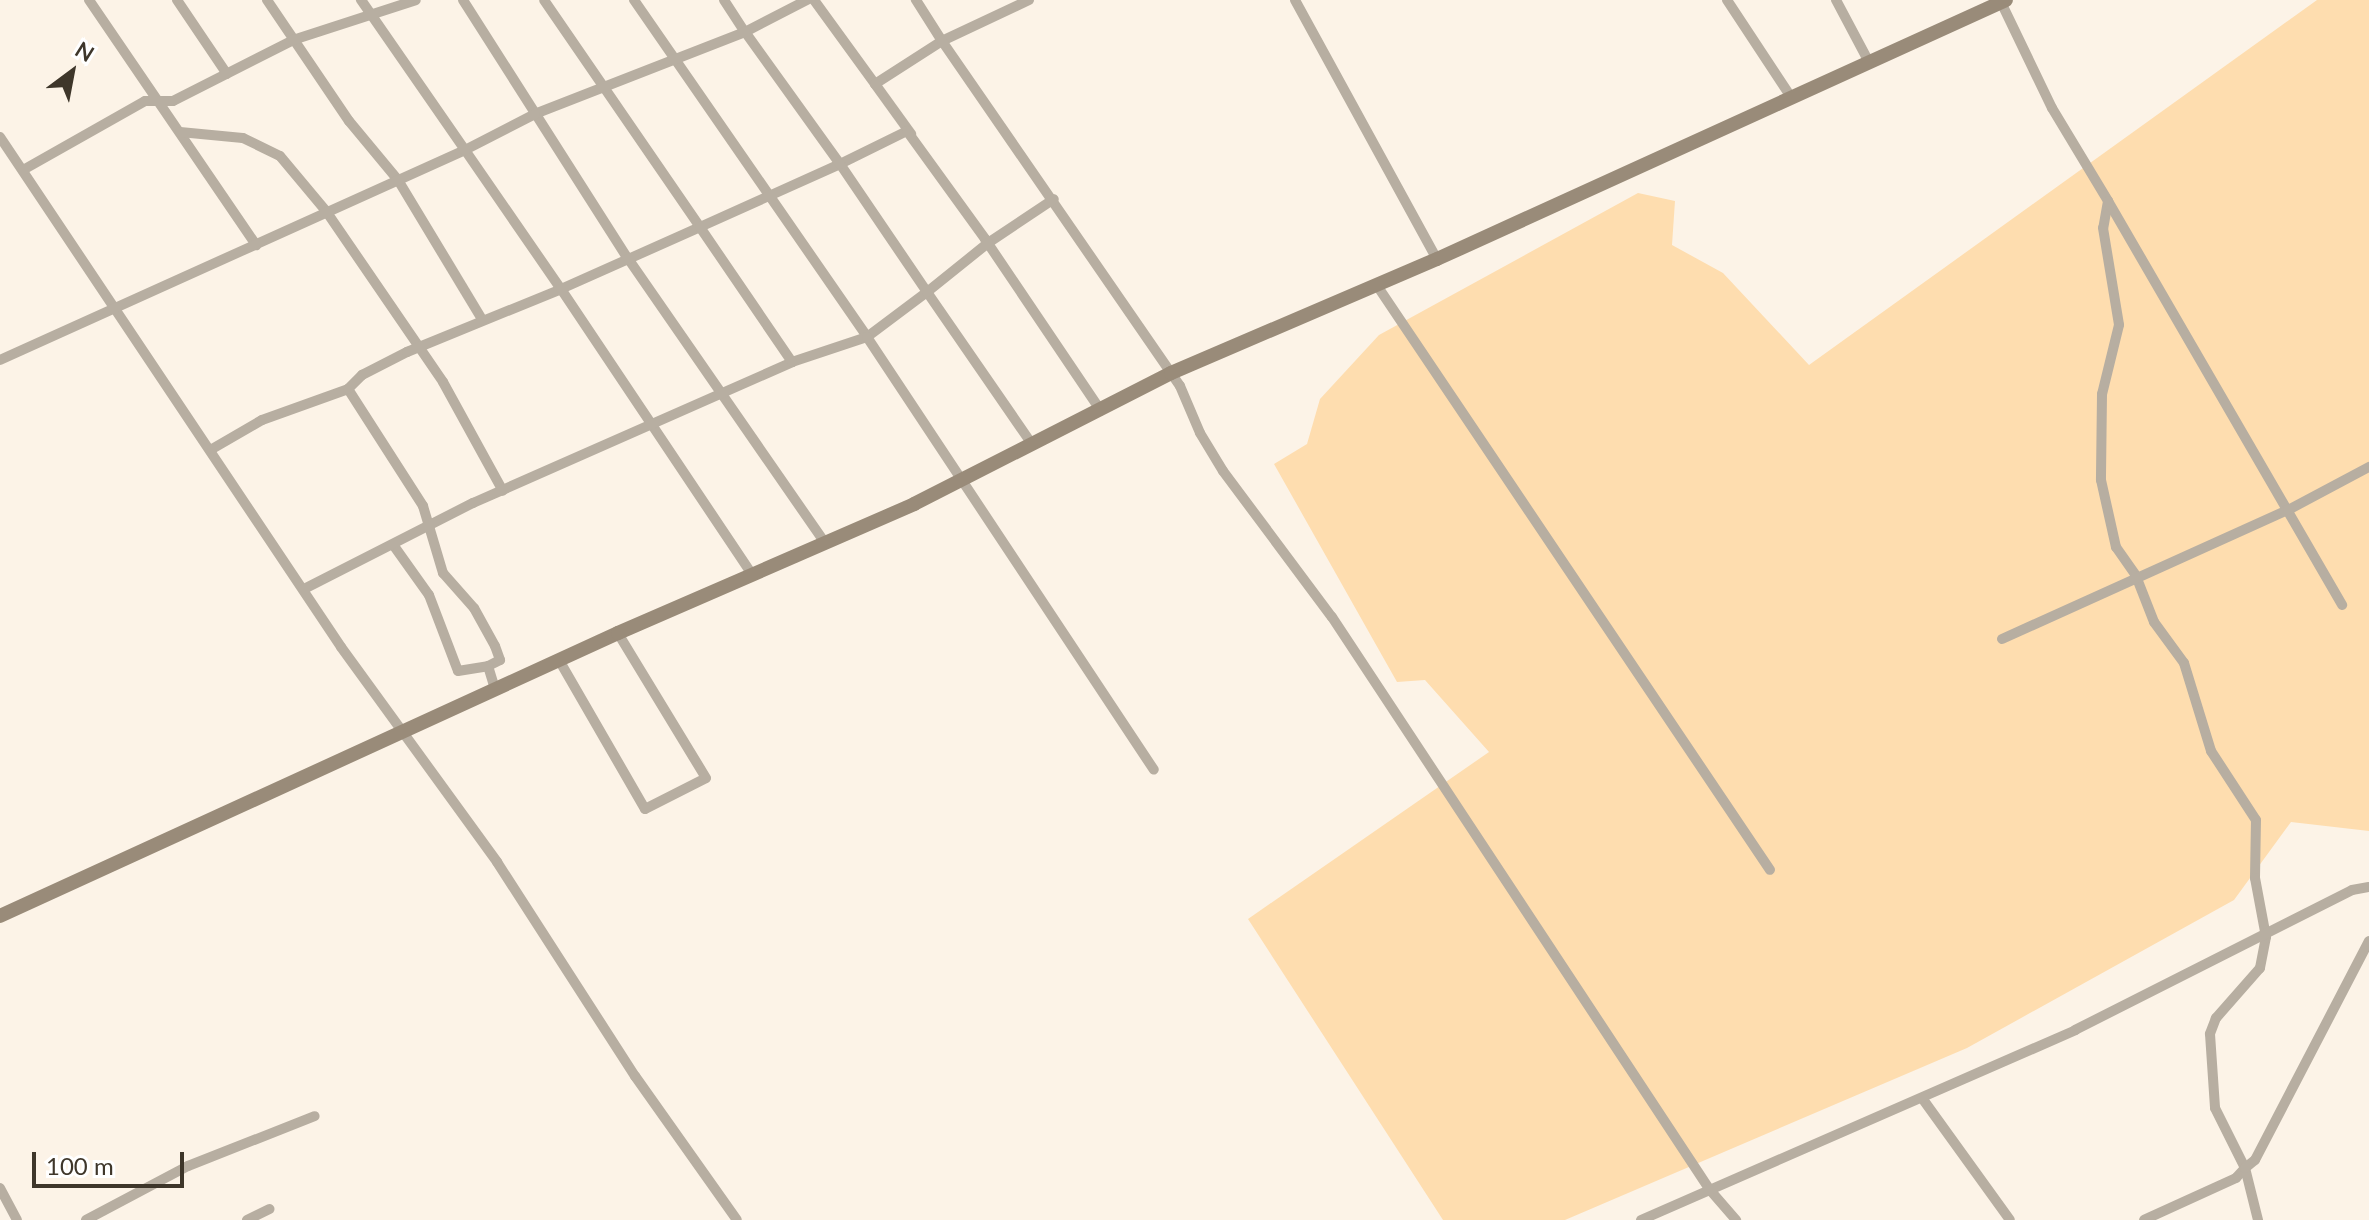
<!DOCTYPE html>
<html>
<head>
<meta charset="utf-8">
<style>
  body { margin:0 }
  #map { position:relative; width:2369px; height:1220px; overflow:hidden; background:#fcf3e7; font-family:Lato,sans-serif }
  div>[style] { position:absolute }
  .green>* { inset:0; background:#feddaf }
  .street>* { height:10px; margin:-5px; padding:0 5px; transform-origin:5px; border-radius:5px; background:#b7aea1 }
  .secondary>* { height:14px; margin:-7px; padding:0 7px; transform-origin:7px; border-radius:7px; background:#998b79 }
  span { translate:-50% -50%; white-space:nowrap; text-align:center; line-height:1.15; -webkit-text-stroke:6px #fff; paint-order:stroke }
  .north { position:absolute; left:32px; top:32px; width:80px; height:80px; -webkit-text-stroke:6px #fff; paint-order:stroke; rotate:32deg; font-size:22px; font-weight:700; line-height:32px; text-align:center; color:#3e362a }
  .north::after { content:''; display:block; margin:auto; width:28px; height:36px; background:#3e362a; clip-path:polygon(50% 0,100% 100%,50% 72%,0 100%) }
  .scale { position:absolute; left:32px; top:1152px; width:152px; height:36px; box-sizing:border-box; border:4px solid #3e362a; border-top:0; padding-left:10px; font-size:24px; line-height:28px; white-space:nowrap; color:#3e362a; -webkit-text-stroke:6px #fff; paint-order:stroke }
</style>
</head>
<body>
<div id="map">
  <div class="green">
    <i style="clip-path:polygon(2317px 0,2369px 0,2369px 831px,2291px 822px,2234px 900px,1967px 1048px,1565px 1220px,1443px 1220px,1248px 919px,1489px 752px,1425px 680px,1397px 682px,1274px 464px,1307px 444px,1320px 399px,1379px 335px,1638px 193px,1675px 201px,1672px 245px,1723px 273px,1809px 365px)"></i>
  </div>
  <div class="street">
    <i style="left:89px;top:0;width:297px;rotate:55.7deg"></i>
    <i style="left:177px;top:0;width:89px;rotate:56deg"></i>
    <i style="left:267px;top:0;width:146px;rotate:55.9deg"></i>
    <i style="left:349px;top:121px;width:77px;rotate:50.3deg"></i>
    <i style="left:398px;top:180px;width:162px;rotate:58.9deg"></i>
    <i style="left:463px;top:0;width:305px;rotate:57.5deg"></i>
    <i style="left:627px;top:257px;width:346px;rotate:55.3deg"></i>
    <i style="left:634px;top:0;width:410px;rotate:55.3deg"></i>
    <i style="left:867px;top:337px;width:75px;rotate:-36.9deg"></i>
    <i style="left:927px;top:292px;width:185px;rotate:55.4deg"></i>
    <i style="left:724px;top:0;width:38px;rotate:57deg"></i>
    <i style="left:745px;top:32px;width:70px;rotate:-27.3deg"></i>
    <i style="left:814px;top:0;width:104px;rotate:54deg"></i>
    <i style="left:875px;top:84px;width:80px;rotate:-32.7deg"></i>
    <i style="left:942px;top:41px;width:49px;rotate:-122.4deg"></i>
    <i style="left:1029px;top:0;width:96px;rotate:154.8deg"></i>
    <i style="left:942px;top:41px;width:419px;rotate:55.4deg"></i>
    <i style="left:1180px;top:386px;width:51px;rotate:66.9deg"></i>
    <i style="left:1200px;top:433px;width:44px;rotate:58.8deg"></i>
    <i style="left:1223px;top:471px;width:182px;rotate:53.3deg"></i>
    <i style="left:1332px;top:617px;width:686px;rotate:56.59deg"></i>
    <i style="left:1710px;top:1190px;width:40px;rotate:49deg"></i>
    <i style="left:1295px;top:0;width:295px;rotate:61.3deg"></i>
    <i style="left:1727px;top:0;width:116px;rotate:56.6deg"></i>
    <i style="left:1836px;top:0;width:70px;rotate:62deg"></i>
    <i style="left:2000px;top:0;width:120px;rotate:64.3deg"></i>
    <i style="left:2052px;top:108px;width:109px;rotate:58.9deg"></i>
    <i style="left:2108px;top:201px;width:27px;rotate:100deg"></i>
    <i style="left:2103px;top:228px;width:98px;rotate:80.6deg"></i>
    <i style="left:2119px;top:325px;width:71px;rotate:103.8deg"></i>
    <i style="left:2102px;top:394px;width:86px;rotate:90.7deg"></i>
    <i style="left:2101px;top:480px;width:69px;rotate:77.4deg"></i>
    <i style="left:2116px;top:547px;width:35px;rotate:55deg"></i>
    <i style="left:2136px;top:576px;width:49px;rotate:68.6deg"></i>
    <i style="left:2154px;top:622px;width:51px;rotate:53.8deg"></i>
    <i style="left:2184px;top:663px;width:92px;rotate:72.9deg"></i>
    <i style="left:2211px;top:751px;width:82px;rotate:56.9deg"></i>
    <i style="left:2256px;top:820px;width:58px;rotate:91deg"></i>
    <i style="left:2255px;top:878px;width:60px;rotate:79.4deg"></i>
    <i style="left:2266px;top:937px;width:32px;rotate:101deg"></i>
    <i style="left:2260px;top:968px;width:67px;rotate:131.3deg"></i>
    <i style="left:2216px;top:1018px;width:17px;rotate:111deg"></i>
    <i style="left:2210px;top:1034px;width:74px;rotate:86.1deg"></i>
    <i style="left:2215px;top:1108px;width:67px;rotate:63.4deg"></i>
    <i style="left:2245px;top:1168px;width:13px;rotate:132deg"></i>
    <i style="left:2236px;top:1178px;width:101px;rotate:155.5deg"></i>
    <i style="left:875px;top:84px;width:62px;rotate:54.2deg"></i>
    <i style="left:180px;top:132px;width:63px;rotate:5.4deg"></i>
    <i style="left:243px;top:138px;width:41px;rotate:25.9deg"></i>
    <i style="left:280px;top:156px;width:72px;rotate:50.1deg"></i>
    <i style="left:326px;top:211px;width:207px;rotate:55.6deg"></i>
    <i style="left:443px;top:382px;width:124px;rotate:61.2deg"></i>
    <i style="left:0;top:137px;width:613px;rotate:56.23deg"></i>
    <i style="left:341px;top:647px;width:266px;rotate:54deg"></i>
    <i style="left:497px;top:862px;width:255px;rotate:57.2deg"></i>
    <i style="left:635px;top:1076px;width:176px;rotate:54.7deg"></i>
    <i style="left:23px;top:170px;width:140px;rotate:-29.5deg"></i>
    <i style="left:145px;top:101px;width:28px"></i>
    <i style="left:173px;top:101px;width:135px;rotate:-26.9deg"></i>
    <i style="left:293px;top:40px;width:129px;rotate:-18deg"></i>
    <i style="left:2108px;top:201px;width:467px;rotate:59.9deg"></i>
    <i style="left:985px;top:239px;width:207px;rotate:56deg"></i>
    <i style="left:988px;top:243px;width:79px;rotate:-33.7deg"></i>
    <i style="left:1376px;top:284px;width:706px;rotate:56.08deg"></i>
    <i style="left:0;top:360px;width:510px;rotate:-24.3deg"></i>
    <i style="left:465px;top:150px;width:169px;rotate:55.4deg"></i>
    <i style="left:561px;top:289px;width:152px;rotate:-24deg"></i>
    <i style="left:700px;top:227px;width:275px;rotate:-124.5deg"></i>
    <i style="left:792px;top:362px;width:79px;rotate:-18.4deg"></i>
    <i style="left:867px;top:337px;width:519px;rotate:56.46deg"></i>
    <i style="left:348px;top:389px;width:139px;rotate:57.3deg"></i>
    <i style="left:423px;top:506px;width:70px;rotate:73.4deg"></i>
    <i style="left:443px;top:573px;width:47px;rotate:48.5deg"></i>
    <i style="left:474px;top:608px;width:43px;rotate:61.1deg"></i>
    <i style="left:495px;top:646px;width:15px;rotate:70deg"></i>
    <i style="left:500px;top:660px;width:13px;rotate:153deg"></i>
    <i style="left:488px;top:666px;width:24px;rotate:73deg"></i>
    <i style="left:212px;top:449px;width:58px;rotate:-30.1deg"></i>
    <i style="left:262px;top:420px;width:91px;rotate:-19.8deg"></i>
    <i style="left:348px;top:389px;width:20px;rotate:-45deg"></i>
    <i style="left:362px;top:375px;width:51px;rotate:-27.1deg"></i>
    <i style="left:407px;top:352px;width:166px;rotate:-22.2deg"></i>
    <i style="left:561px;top:289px;width:342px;rotate:56.2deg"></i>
    <i style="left:394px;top:546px;width:60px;rotate:54.5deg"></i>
    <i style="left:429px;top:595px;width:81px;rotate:69.1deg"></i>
    <i style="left:458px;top:671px;width:30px;rotate:-9deg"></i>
    <i style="left:304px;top:589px;width:190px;rotate:-27deg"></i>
    <i style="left:473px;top:503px;width:349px;rotate:-23.8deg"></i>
    <i style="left:792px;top:362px;width:163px;rotate:-124.3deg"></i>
    <i style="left:700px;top:227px;width:154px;rotate:-24.2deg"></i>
    <i style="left:840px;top:164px;width:75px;rotate:-26.2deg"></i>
    <i style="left:907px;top:131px;width:138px;rotate:54.1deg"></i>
    <i style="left:988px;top:243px;width:78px;rotate:141.2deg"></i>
    <i style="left:927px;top:292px;width:155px;rotate:-124.2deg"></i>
    <i style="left:840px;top:164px;width:163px;rotate:-125.7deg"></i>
    <i style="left:745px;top:32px;width:225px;rotate:158.7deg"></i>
    <i style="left:535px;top:114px;width:79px;rotate:152.8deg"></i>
    <i style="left:465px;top:150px;width:183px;rotate:-124.7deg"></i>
    <i style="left:2002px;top:639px;width:314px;rotate:-24.3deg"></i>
    <i style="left:2288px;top:510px;width:92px;rotate:-28deg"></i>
    <i style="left:559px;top:660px;width:172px;rotate:60deg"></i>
    <i style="left:645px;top:809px;width:68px;rotate:-26.9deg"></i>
    <i style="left:706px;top:778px;width:170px;rotate:-121.3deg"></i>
    <i style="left:1922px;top:1098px;width:150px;rotate:54.2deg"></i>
    <i style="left:0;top:1188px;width:36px;rotate:62deg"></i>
    <i style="left:86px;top:1220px;width:115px;rotate:-27.9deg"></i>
    <i style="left:188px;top:1166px;width:136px;rotate:-21.5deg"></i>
    <i style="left:247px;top:1220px;width:25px;rotate:-26deg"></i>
    <i style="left:1641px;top:1220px;width:474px;rotate:-23.6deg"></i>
    <i style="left:2075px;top:1030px;width:310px;rotate:-26.8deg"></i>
    <i style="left:2352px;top:890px;width:17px;rotate:-10deg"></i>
    <i style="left:2258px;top:1220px;width:54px;rotate:-104deg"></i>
    <i style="left:2245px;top:1168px;width:13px;rotate:-39deg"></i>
    <i style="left:2255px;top:1160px;width:247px;rotate:-62.5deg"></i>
  </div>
  <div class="secondary">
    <i style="left:0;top:916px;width:680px;rotate:-24.6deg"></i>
    <i style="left:618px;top:633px;width:323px;rotate:-23.5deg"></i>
    <i style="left:914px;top:504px;width:288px;rotate:-27deg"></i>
    <i style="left:1171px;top:373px;width:289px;rotate:-23.2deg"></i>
    <i style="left:1437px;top:259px;width:625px;rotate:-24.47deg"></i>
  </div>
  <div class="north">N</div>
  <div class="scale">100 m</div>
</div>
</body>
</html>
